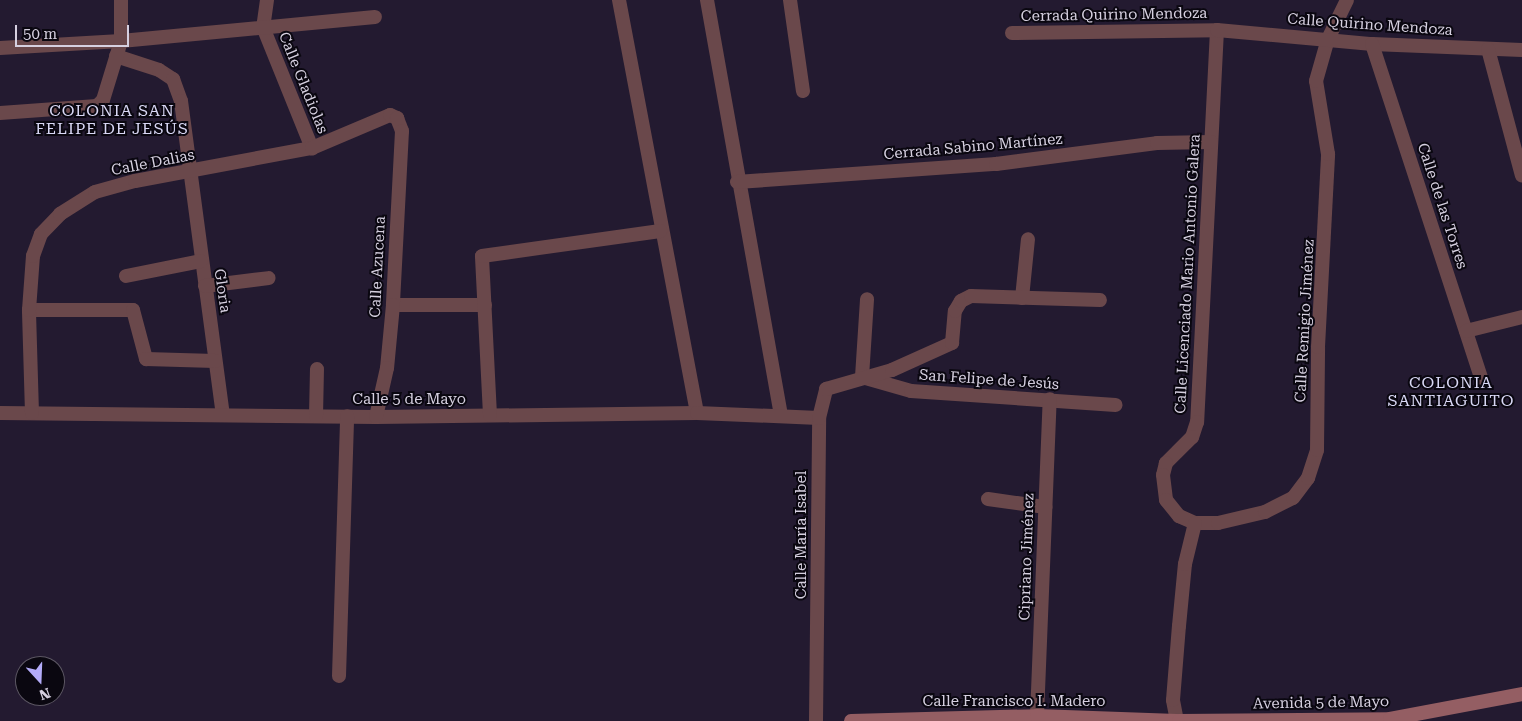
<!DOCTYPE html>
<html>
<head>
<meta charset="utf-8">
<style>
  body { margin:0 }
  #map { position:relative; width:1522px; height:721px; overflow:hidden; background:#231a30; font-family:"Roboto Serif",serif }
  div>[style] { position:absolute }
  .minor>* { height:14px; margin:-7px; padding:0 7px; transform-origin:7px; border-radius:7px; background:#6a484b }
  .secondary>* { height:14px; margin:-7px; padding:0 7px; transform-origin:7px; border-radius:7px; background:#945e63 }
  span { translate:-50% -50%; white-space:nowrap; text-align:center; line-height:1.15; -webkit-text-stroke:4px #0a0710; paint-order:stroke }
  .street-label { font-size:15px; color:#d6d0e0 }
  .neighbourhood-label { font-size:16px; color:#d9d8f5; letter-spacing:1px }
  .north { position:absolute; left:15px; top:656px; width:50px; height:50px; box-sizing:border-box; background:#0a0710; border:1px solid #5c5763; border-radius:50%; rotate:160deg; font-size:14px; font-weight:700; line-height:20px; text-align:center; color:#d6d0e0 }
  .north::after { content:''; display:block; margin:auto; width:18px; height:22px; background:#b4acf9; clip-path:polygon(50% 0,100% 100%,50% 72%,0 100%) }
  .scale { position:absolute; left:15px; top:25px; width:114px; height:22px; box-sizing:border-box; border:2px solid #d6d0e0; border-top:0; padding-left:6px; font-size:15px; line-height:18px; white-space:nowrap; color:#d6d0e0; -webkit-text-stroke:4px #0a0710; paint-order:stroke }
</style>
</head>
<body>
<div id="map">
  <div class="minor">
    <i style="left:267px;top:0;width:27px;rotate:98deg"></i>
    <i style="left:263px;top:27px;width:131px;rotate:68deg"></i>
    <i style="left:619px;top:0;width:420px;rotate:79.3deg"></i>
    <i style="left:707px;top:0;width:422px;rotate:79.9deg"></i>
    <i style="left:790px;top:0;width:92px;rotate:81.9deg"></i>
    <i style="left:1217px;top:30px;width:393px;rotate:92.9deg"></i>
    <i style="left:1197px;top:422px;width:16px;rotate:108deg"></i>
    <i style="left:1192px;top:437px;width:37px;rotate:135deg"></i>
    <i style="left:1166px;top:463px;width:12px;rotate:104deg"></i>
    <i style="left:1163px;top:475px;width:25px;rotate:83deg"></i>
    <i style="left:1166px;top:500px;width:21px;rotate:51deg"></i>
    <i style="left:1179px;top:516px;width:17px;rotate:24deg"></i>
    <i style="left:1195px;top:523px;width:23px"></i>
    <i style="left:1218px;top:523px;width:48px;rotate:-13.2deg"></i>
    <i style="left:1265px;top:512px;width:31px;rotate:-27deg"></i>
    <i style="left:1293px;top:498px;width:25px;rotate:-53deg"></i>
    <i style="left:1308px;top:478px;width:29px;rotate:-72deg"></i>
    <i style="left:1317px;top:450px;width:103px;rotate:-89.4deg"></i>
    <i style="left:1318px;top:347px;width:193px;rotate:-87deg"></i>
    <i style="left:1328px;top:154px;width:74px;rotate:-99.3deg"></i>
    <i style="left:1316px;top:81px;width:44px;rotate:-74.1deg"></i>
    <i style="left:1328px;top:39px;width:43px;rotate:-64deg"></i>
    <i style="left:1012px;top:33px;width:205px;rotate:-0.8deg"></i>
    <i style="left:1217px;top:30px;width:156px;rotate:5.2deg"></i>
    <i style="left:1372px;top:44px;width:150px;rotate:2.3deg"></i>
    <i style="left:1372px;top:44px;width:351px;rotate:71.9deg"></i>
    <i style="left:0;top:48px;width:121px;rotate:-3.3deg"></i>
    <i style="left:121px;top:41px;width:255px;rotate:-5.4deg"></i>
    <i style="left:1488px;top:49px;width:131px;rotate:75deg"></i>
    <i style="left:116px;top:56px;width:45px;rotate:18deg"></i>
    <i style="left:159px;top:70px;width:17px;rotate:33deg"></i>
    <i style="left:173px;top:79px;width:23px;rotate:70deg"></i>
    <i style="left:181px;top:101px;width:316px;rotate:82.4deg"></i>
    <i style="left:0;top:113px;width:97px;rotate:-4.1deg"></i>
    <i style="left:97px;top:106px;width:8px;rotate:-45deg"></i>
    <i style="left:103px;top:100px;width:62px;rotate:-73deg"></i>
    <i style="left:121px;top:41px;width:41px;rotate:-90deg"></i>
    <i style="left:737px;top:182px;width:260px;rotate:-4deg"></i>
    <i style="left:996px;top:164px;width:162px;rotate:-7.4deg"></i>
    <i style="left:1157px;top:143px;width:54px;rotate:-1.1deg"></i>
    <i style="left:126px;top:276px;width:76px;rotate:-11.3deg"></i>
    <i style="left:205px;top:286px;width:64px;rotate:-7.1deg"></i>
    <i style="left:1022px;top:298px;width:59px;rotate:-84.2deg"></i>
    <i style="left:393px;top:305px;width:92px"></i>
    <i style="left:29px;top:310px;width:104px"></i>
    <i style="left:133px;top:310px;width:51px;rotate:75.1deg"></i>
    <i style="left:146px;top:359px;width:69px;rotate:1.7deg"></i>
    <i style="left:1466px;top:331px;width:58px;rotate:-14deg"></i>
    <i style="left:862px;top:377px;width:51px;rotate:15.9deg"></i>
    <i style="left:911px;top:391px;width:205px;rotate:3.9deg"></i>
    <i style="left:862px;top:377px;width:78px;rotate:-86.3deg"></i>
    <i style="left:0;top:413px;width:376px;rotate:0.6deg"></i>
    <i style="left:376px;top:417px;width:321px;rotate:-0.7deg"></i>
    <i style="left:697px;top:413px;width:122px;rotate:2.3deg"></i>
    <i style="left:32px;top:413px;width:103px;rotate:-91.7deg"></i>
    <i style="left:29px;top:310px;width:54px;rotate:-85.8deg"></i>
    <i style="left:33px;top:256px;width:23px;rotate:-70deg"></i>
    <i style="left:41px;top:234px;width:28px;rotate:-46deg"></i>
    <i style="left:60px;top:214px;width:41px;rotate:-32.2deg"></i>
    <i style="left:95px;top:192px;width:41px;rotate:-15.4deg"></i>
    <i style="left:135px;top:181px;width:180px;rotate:-10.6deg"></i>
    <i style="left:312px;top:148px;width:85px;rotate:-22.9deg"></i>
    <i style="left:390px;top:115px;width:8px;rotate:23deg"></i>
    <i style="left:397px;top:118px;width:14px;rotate:69deg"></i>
    <i style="left:402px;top:131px;width:174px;rotate:93deg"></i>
    <i style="left:393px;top:305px;width:63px;rotate:95.4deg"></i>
    <i style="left:387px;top:368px;width:50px;rotate:102.7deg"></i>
    <i style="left:490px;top:415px;width:159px;rotate:-92.9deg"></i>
    <i style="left:482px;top:256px;width:180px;rotate:-8deg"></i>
    <i style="left:316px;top:416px;width:47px;rotate:-88.8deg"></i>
    <i style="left:988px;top:499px;width:58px;rotate:8deg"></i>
    <i style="left:339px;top:676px;width:260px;rotate:-88.2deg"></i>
    <i style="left:1037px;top:716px;width:317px;rotate:-87.7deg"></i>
    <i style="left:816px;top:721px;width:303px;rotate:-89.4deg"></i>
    <i style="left:819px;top:418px;width:30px;rotate:-76deg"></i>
    <i style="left:826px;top:389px;width:69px;rotate:-16.1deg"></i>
    <i style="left:892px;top:370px;width:66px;rotate:-24.2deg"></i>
    <i style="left:952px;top:343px;width:32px;rotate:-85deg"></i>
    <i style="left:955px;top:311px;width:12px;rotate:-59deg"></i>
    <i style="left:961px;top:301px;width:11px;rotate:-27deg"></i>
    <i style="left:971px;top:296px;width:129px;rotate:1.8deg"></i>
    <i style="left:1177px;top:721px;width:21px;rotate:-101deg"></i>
    <i style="left:1173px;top:700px;width:74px;rotate:-85.4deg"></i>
    <i style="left:1179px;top:626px;width:62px;rotate:-84.5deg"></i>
    <i style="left:1185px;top:564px;width:42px;rotate:-76.3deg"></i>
  </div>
  <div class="secondary">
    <i style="left:851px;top:721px;width:186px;rotate:-1.5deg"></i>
    <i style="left:1037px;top:716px;width:140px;rotate:2deg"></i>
    <i style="left:1179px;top:721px;width:211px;rotate:-0.5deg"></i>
    <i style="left:1390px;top:719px;width:134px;rotate:-10.7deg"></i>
  </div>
  <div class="street-label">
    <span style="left:1114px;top:15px;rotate:-1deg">Cerrada Quirino Mendoza</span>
    <span style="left:1370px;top:25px;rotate:4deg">Calle Quirino Mendoza</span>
    <span style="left:303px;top:83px;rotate:68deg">Calle Gladiolas</span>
    <span style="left:973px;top:147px;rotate:-5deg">Cerrada Sabino Martínez</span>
    <span style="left:153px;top:163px;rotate:-11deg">Calle Dalias</span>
    <span style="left:1442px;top:206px;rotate:72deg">Calle de las Torres</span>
    <span style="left:378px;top:267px;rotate:-87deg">Calle Azucena</span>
    <span style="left:1188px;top:274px;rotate:-87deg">Calle Licenciado Mario Antonio Galera</span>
    <span style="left:222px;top:291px;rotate:82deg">Gloria</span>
    <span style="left:1305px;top:321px;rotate:-87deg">Calle Remigio Jiménez</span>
    <span style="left:989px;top:380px;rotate:4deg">San Felipe de Jesús</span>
    <span style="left:409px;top:400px">Calle 5 de Mayo</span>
    <span style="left:802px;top:535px;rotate:-90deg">Calle María Isabel</span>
    <span style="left:1027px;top:557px;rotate:-88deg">Cipriano Jiménez</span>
    <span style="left:1014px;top:702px">Calle Francisco I. Madero</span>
    <span style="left:1321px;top:703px;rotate:-1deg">Avenida 5 de Mayo</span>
  </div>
  <div class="neighbourhood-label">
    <span style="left:112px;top:120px">COLONIA SAN<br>FELIPE DE JESÚS</span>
    <span style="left:1451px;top:392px">COLONIA<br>SANTIAGUITO</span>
  </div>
  <div class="north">N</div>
  <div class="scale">50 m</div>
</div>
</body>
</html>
